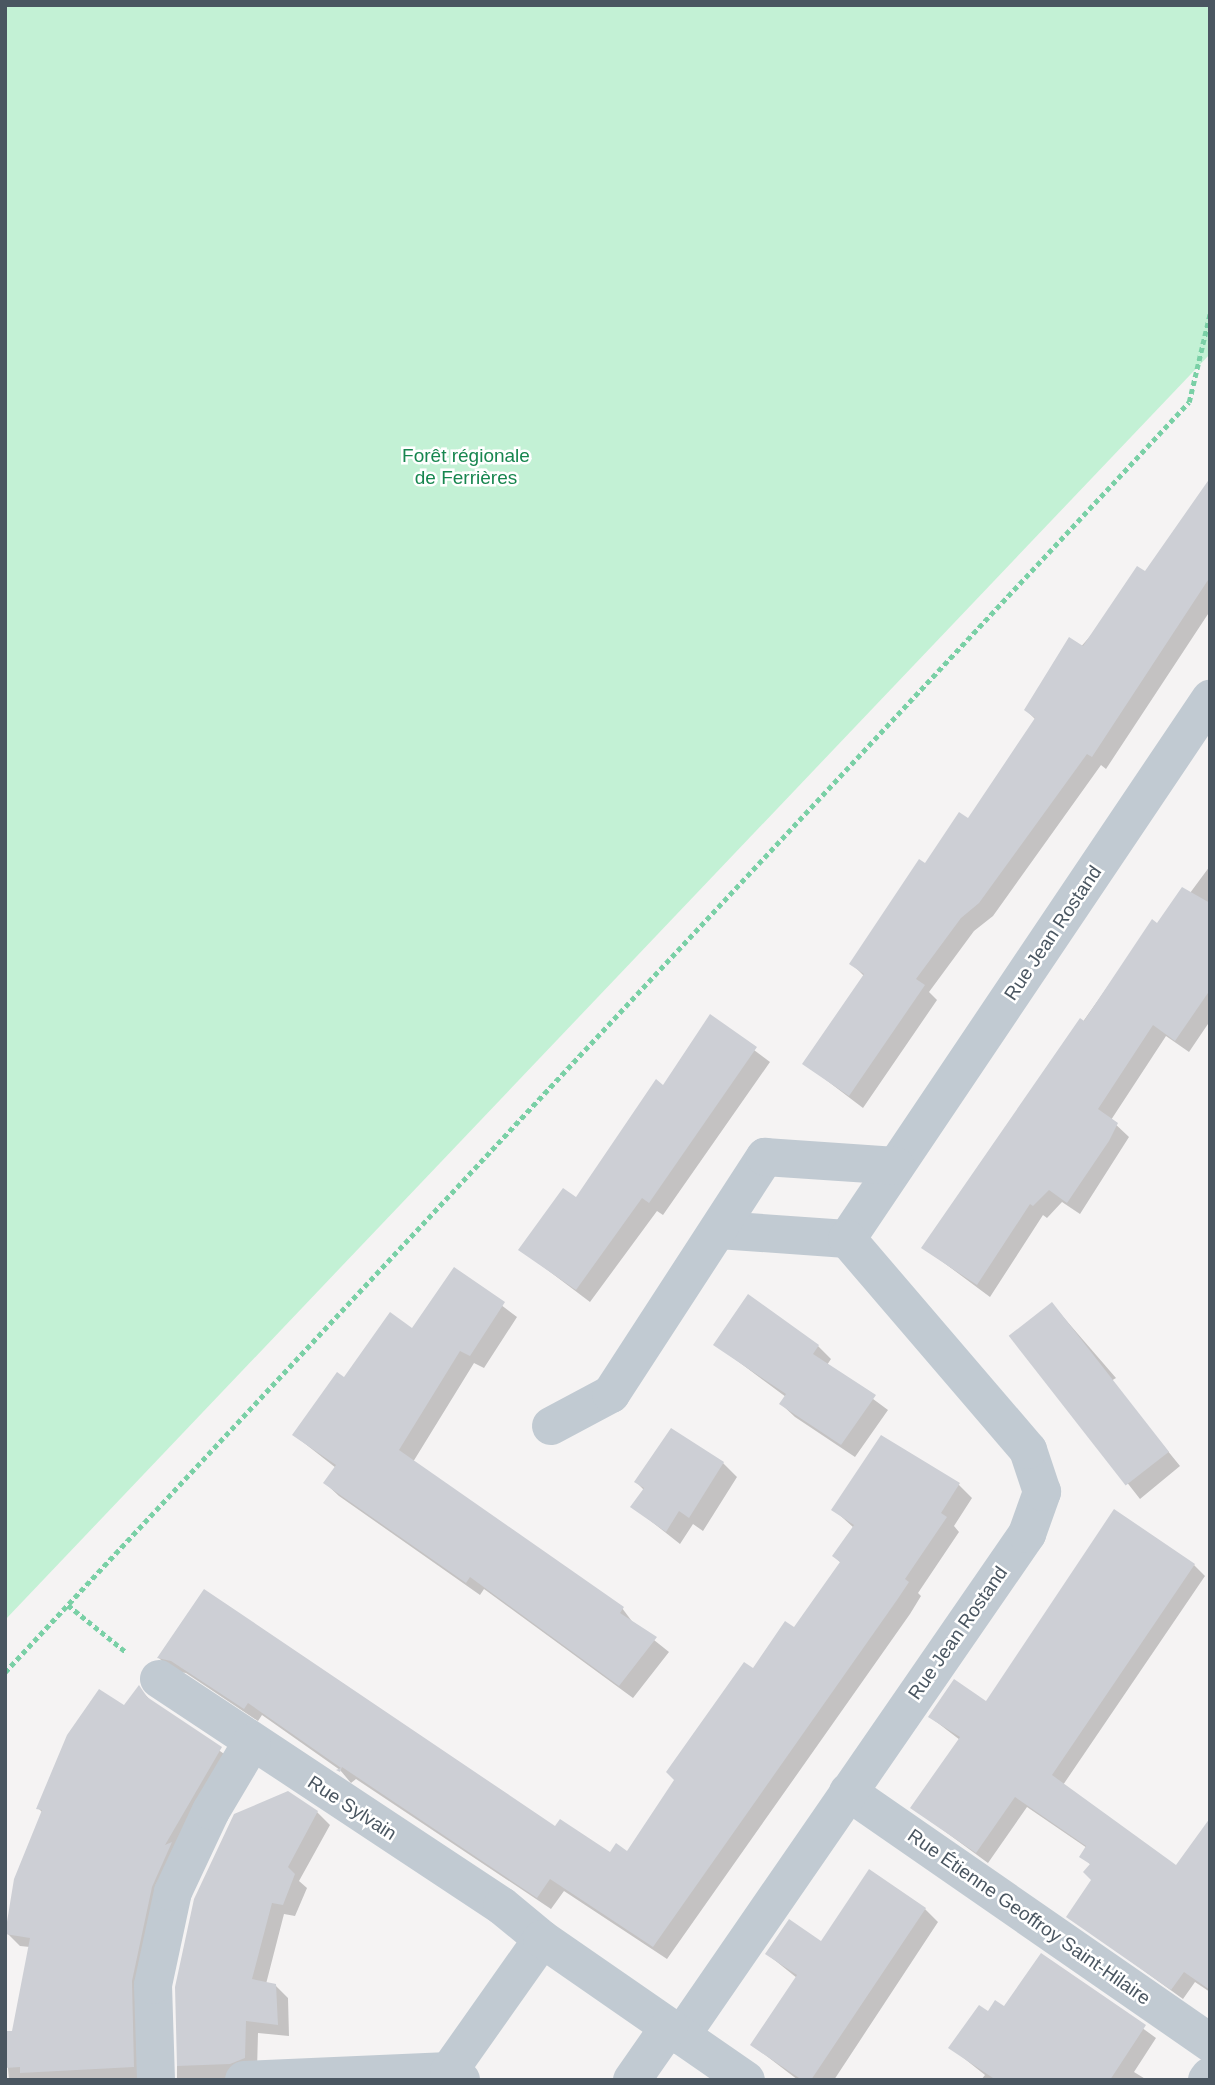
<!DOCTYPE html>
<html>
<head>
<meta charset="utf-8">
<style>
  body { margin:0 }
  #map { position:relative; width:1215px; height:2085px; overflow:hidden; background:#f5f3f3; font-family:Arial,sans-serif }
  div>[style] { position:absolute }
  .green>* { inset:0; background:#c3f1d5 }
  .shadow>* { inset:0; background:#0003 }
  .building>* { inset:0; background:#cdcfd5; transform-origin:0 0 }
  .path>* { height:4.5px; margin-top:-2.25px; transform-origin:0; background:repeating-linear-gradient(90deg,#7ad0a6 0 5px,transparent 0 8.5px) }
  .minor>* { height:38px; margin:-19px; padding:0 19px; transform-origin:19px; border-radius:19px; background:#c1cad2 }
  span { translate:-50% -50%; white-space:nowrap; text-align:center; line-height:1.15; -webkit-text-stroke:5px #fff; paint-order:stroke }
  .park-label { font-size:19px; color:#17864f }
  .street-label { font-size:19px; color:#4a5661 }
  .frame { position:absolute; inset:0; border:7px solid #4a5661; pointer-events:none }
</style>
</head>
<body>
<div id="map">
  <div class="green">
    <i style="clip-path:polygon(5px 5px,1210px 5px,1210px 354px,5px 1620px)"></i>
  </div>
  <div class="shadow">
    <i style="clip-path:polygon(1210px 481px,1210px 611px,1106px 769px,1101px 765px,993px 916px,974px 931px,929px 992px,937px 1000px,863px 1108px,805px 1064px,865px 977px,851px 963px,926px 865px,969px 821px,1036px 720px,1026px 710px,1145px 573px)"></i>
    <i style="clip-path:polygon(1210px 866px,1210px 1021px,1189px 1052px,1166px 1036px,1111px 1120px,1129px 1137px,1080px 1214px,1062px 1202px,1047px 1218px,1043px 1215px,990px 1297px,924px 1248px,1153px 922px,1158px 925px,1190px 893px)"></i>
    <i style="clip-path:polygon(710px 1017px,770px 1062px,663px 1215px,657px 1211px,590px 1302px,521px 1250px,576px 1200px,664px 1087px)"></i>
    <i style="clip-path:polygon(454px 1269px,517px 1317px,484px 1368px,474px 1363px,413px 1462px,622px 1608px,634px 1624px,669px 1652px,633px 1698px,484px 1589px,480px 1595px,339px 1496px,325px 1483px,336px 1468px,294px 1435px,344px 1379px,413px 1331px)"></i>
    <i style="clip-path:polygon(1052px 1304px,1116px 1378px,1111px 1381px,1180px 1466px,1140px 1499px,1012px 1336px)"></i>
    <i style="clip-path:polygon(716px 1345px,818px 1346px,831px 1359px,827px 1365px,888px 1410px,855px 1457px,795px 1417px,781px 1404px,786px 1397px)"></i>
    <i style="clip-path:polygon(881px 1437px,959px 1485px,972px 1498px,954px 1526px,959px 1532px,918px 1593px,921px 1596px,910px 1614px,667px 1959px,564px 1891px,551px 1909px,356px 1779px,351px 1783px,340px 1770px,262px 1715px,258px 1721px,186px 1673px,172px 1671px,159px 1658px,204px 1592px,556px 1829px,610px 1854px,628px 1853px,753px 1670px,794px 1629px,841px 1563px,834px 1556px,854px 1528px,833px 1509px)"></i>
    <i style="clip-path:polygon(723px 1463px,737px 1477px,703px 1531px,693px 1524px,680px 1544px,633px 1507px,644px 1490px,636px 1482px)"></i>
    <i style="clip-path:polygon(1194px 1565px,1205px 1576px,1063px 1785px,1177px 1868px,1210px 1853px,1210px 1992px,1195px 1982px,1183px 1999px,1068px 1916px,1093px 1880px,1091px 1865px,1082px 1856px,1087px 1848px,1027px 1807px,988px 1863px,913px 1808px,960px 1740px,930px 1717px,986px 1704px)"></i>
    <i style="clip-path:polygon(139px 1688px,154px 1704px,234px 1761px,180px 1852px,145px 2080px,9px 2080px,5px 2033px,14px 2032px,30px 1947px,20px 1946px,7px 1933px,43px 1813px,38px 1808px)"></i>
    <i style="clip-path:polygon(317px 1812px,330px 1825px,299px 1881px,307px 1888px,295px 1916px,284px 1914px,266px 1984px,275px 1985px,288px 1998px,289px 2036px,258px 2033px,257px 2070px,241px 2080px,177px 2080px,177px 1987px)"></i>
    <i style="clip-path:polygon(925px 1909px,938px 1922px,834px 2080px,798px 2080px,752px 2045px,797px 1978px,767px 1954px,822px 1943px)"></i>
    <i style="clip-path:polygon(1042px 1955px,1156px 2038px,1134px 2072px,1147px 2080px,981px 2080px,985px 2075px,951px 2048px,989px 2014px,1004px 2009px)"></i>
  </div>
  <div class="building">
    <i style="clip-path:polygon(1210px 478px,1210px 577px,1092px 757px,1087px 754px,979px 903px,961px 918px,916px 979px,925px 985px,849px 1096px,802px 1064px,864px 974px,849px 964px,919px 859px,925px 863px,959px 812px,968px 818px,1035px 718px,1024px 710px,1069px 637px,1083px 646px,1137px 566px,1145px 571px)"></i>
    <i style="clip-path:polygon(1182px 887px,1210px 903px,1210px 990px,1175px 1041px,1153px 1025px,1098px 1109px,1118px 1123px,1109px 1141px,1067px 1203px,1049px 1190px,1033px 1206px,1030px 1204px,977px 1285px,921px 1248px,1080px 1018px,1084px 1021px,1152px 919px,1157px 923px)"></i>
    <i style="clip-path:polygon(710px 1014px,757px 1047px,649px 1203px,642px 1198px,576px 1290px,518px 1250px,563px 1188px,576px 1197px,656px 1079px,663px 1085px)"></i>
    <i style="clip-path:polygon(454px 1267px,505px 1302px,470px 1356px,460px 1351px,399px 1450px,624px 1607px,620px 1613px,657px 1637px,619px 1686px,470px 1577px,466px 1583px,323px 1483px,336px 1465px,292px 1435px,337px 1372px,344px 1377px,390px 1312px,412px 1328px)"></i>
    <i style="clip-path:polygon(748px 1294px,819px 1345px,813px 1354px,876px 1395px,841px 1445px,779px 1404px,786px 1394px,713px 1345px)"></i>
    <i style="left:1052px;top:1302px;width:190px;height:55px;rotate:52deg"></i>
    <i style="clip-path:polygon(671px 1428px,724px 1462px,689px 1518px,679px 1511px,666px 1532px,630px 1507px,644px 1488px,634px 1482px)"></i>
    <i style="clip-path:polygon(881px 1435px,960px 1483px,941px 1513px,947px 1517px,905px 1579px,909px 1582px,897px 1600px,653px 1947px,550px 1879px,537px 1898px,342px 1767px,340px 1772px,336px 1770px,341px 1768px,248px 1703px,244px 1709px,171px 1661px,157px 1658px,204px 1589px,555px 1826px,560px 1819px,610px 1852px,616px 1843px,627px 1851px,674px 1780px,666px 1772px,744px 1662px,753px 1668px,785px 1621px,794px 1627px,840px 1562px,832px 1556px,854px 1525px,831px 1510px)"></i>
    <i style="clip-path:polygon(1114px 1509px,1195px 1564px,1052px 1775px,1176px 1865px,1210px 1818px,1210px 1990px,1184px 1972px,1171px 1990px,1066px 1917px,1091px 1880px,1083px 1872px,1090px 1864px,1079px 1857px,1086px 1846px,1015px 1797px,976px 1853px,910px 1808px,960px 1737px,928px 1717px,954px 1679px,986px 1701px)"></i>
    <i style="clip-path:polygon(139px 1685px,147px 1697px,222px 1747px,165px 1845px,172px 1842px,152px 1887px,132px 1981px,134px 2067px,20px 2073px,20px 2067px,5px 2068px,5px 2031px,12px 2031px,30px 1938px,5px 1934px,14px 1879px,42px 1810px,36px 1809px,67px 1735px,99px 1689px,124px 1705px)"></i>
    <i style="clip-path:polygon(288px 1791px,318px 1811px,288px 1867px,295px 1874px,283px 1905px,272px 1903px,252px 1979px,276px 1984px,278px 2025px,246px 2021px,245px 2058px,230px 2064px,177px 2066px,175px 1987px,194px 1899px,234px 1814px)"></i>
    <i style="clip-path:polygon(869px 1869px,926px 1908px,811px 2080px,802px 2080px,750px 2045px,797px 1975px,765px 1954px,789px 1919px,821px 1941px)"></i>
    <i style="clip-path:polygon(1041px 1953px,1146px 2025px,1110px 2080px,996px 2080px,948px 2048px,979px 2005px,988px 2011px,995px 2000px,1004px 2006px)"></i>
  </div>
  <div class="path">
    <i style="left:68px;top:1605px;width:75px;rotate:39deg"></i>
    <i style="left:5px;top:1672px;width:1736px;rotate:-47.01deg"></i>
    <i style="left:1189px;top:402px;width:91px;rotate:-76.7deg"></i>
  </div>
  <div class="minor">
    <i style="left:719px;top:1230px;width:128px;rotate:4deg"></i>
    <i style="left:847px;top:1239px;width:651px;rotate:-56.09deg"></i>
    <i style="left:551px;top:1426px;width:68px;rotate:-28.1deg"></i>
    <i style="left:611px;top:1394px;width:283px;rotate:-57deg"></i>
    <i style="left:765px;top:1157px;width:131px;rotate:3.9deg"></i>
    <i style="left:159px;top:1679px;width:411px;rotate:33.5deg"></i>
    <i style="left:502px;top:1906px;width:52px;rotate:39.5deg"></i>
    <i style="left:848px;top:1792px;width:441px;rotate:34.7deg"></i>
    <i style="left:681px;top:2036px;width:610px;rotate:-55.42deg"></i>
    <i style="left:1027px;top:1534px;width:45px;rotate:-70.3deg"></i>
    <i style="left:1042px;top:1492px;width:44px;rotate:-108.4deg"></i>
    <i style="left:1028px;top:1450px;width:278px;rotate:-130.6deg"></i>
    <i style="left:156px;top:2080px;width:95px;rotate:-91.8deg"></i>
    <i style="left:153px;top:1985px;width:95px;rotate:-77.9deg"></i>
    <i style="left:173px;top:1892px;width:89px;rotate:-64.9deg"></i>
    <i style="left:211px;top:1811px;width:80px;rotate:-59.3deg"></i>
    <i style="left:244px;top:2080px;width:205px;rotate:-2.5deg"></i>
    <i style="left:461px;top:2080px;width:15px;rotate:-143deg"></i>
    <i style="left:449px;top:2071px;width:161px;rotate:-54.8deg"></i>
    <i style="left:542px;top:1939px;width:248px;rotate:34.7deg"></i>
    <i style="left:632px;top:2080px;width:65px;rotate:-55.1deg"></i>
    <i style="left:1207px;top:2080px;width:5px;rotate:-53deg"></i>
  </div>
  <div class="park-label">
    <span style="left:466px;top:467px">Forêt régionale<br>de Ferrières</span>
  </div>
  <div class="street-label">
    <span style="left:1053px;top:933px;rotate:-56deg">Rue Jean Rostand</span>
    <span style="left:958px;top:1633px;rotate:-55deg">Rue Jean Rostand</span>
    <span style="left:352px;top:1808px;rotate:33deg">Rue Sylvain</span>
    <span style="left:1029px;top:1917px;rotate:35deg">Rue Étienne Geoffroy Saint-Hilaire</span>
  </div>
  <div class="frame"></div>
</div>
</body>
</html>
